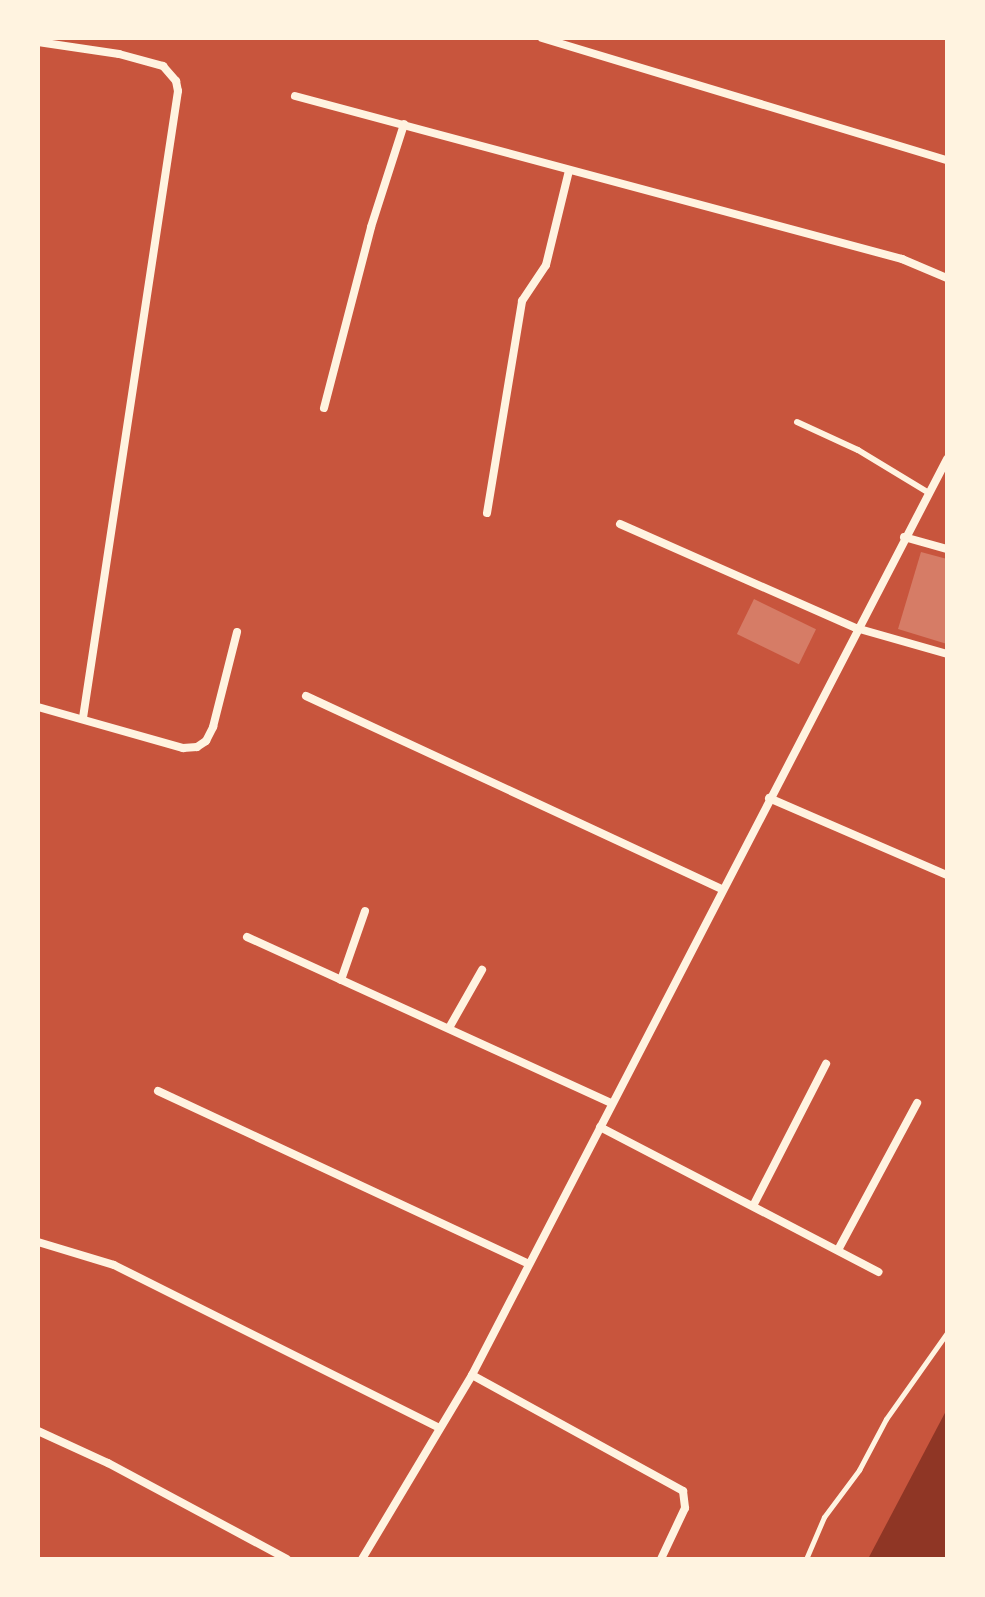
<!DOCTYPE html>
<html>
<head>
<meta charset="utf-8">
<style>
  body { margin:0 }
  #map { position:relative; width:985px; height:1597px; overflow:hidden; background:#c8553d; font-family:Jost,sans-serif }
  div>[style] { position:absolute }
  .water>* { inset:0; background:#8f3625 }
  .building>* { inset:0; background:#d67c66; transform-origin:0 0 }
  .path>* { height:5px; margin:-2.5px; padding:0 2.5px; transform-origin:2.5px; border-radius:2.5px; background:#fff3e0 }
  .service>* { height:6px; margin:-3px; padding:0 3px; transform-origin:3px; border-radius:3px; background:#fff3e0 }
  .minor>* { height:8px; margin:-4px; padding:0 4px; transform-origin:4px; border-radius:4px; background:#fff3e0 }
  span { translate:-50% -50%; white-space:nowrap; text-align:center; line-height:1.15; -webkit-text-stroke:8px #fff3e0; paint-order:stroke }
  .frame { position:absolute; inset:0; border:40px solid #fff3e0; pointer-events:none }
</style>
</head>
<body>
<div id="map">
  <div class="water">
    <i style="clip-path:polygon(947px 1409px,947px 1555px,945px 1559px,868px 1559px)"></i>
  </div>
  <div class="building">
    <i style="clip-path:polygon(921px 552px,947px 559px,947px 644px,898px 629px)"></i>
    <i style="left:754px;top:599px;width:69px;height:39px;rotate:26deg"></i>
  </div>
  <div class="path">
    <i style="left:806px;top:1559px;width:46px;rotate:-66.8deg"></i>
    <i style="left:824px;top:1517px;width:59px;rotate:-53.3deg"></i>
    <i style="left:859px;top:1470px;width:58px;rotate:-62.1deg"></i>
    <i style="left:886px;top:1419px;width:105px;rotate:-54.7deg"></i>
  </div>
  <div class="service">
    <i style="left:797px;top:422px;width:67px;rotate:24.7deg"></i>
    <i style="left:858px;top:450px;width:83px;rotate:31.2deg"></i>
  </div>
  <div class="minor">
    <i style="left:542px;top:38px;width:423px;rotate:16.8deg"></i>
    <i style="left:38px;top:42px;width:82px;rotate:8.4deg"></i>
    <i style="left:119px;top:54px;width:46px;rotate:15.3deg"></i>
    <i style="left:163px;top:66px;width:20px;rotate:49deg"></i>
    <i style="left:176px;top:81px;width:10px;rotate:79deg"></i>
    <i style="left:178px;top:91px;width:634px;rotate:98.62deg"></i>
    <i style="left:295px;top:96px;width:629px;rotate:15.03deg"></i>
    <i style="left:902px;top:259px;width:49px;rotate:22.9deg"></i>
    <i style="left:324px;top:408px;width:187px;rotate:-75.4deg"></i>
    <i style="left:371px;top:227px;width:108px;rotate:-72.2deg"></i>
    <i style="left:487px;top:513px;width:215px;rotate:-80.6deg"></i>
    <i style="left:522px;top:301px;width:43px;rotate:-56.3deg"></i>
    <i style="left:546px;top:265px;width:97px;rotate:-76.3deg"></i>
    <i style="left:620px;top:524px;width:258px;rotate:23.8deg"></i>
    <i style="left:856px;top:628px;width:95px;rotate:15.9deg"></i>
    <i style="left:904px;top:537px;width:45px;rotate:15.6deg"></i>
    <i style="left:306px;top:696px;width:459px;rotate:24.9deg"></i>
    <i style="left:38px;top:707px;width:151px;rotate:15.8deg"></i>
    <i style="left:183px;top:748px;width:14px;rotate:-4deg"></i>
    <i style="left:197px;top:747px;width:11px;rotate:-34deg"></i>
    <i style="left:206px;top:741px;width:16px;rotate:-63deg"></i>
    <i style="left:213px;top:727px;width:98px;rotate:-75.8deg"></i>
    <i style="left:769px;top:798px;width:194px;rotate:23.4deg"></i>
    <i style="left:247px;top:937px;width:401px;rotate:24.5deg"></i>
    <i style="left:341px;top:980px;width:73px;rotate:-70.8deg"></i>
    <i style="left:449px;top:1028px;width:67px;rotate:-60.4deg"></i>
    <i style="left:158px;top:1091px;width:409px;rotate:25deg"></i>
    <i style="left:600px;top:1127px;width:314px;rotate:27.5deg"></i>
    <i style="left:753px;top:1206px;width:160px;rotate:-62.8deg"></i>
    <i style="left:38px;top:1242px;width:79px;rotate:16.8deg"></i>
    <i style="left:114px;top:1265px;width:364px;rotate:26.6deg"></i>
    <i style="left:838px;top:1250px;width:167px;rotate:-61.7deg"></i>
    <i style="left:472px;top:1375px;width:241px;rotate:28.8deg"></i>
    <i style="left:683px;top:1491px;width:17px;rotate:83deg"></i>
    <i style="left:685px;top:1508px;width:56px;rotate:115.2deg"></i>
    <i style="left:38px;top:1431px;width:77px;rotate:24.6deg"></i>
    <i style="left:108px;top:1463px;width:203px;rotate:28.2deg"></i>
    <i style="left:362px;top:1559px;width:214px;rotate:-59.1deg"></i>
    <i style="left:472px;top:1375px;width:1032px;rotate:-62.59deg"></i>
  </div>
  <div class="frame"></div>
</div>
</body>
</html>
